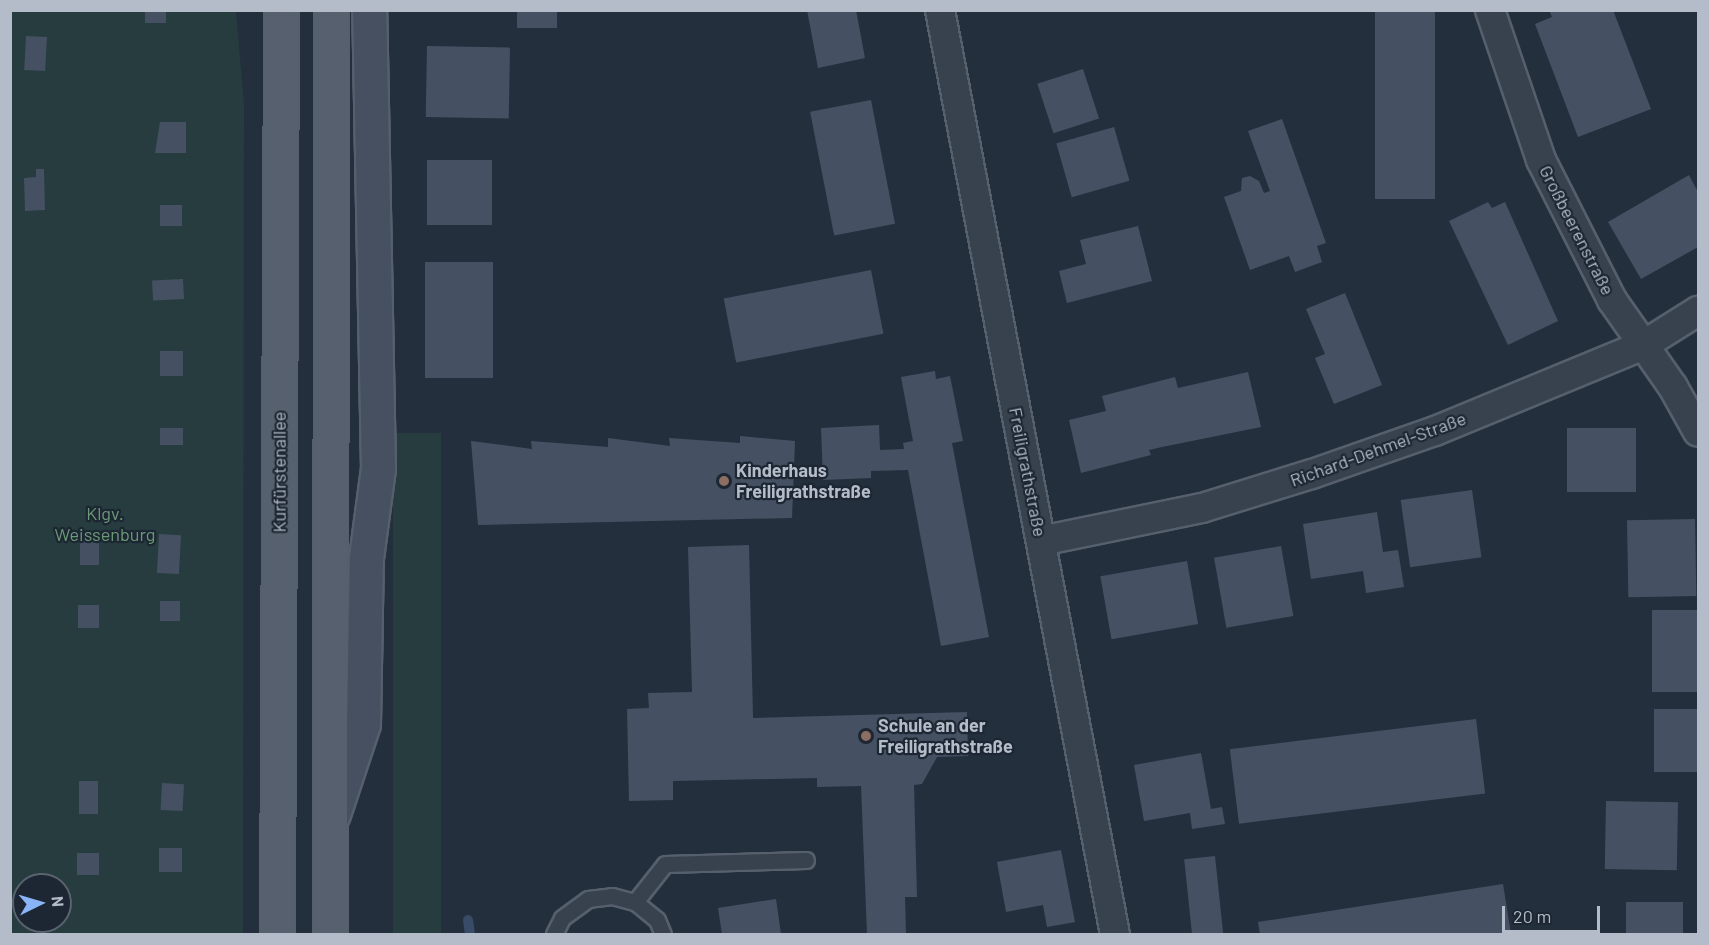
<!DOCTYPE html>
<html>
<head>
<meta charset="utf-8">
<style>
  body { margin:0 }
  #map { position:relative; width:1709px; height:945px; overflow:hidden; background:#242f3e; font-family:Barlow,sans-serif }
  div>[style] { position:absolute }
  .green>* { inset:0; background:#263c3f; transform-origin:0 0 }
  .stream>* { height:10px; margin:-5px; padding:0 5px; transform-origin:5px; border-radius:5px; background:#394c67 }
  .building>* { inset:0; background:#455162; transform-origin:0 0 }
  .roads { filter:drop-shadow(2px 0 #565f6c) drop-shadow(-2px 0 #565f6c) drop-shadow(0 2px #565f6c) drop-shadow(0 -2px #565f6c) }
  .lane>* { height:15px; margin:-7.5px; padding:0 7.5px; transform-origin:7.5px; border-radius:7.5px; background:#38414e }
  .street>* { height:28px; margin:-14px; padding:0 14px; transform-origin:14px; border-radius:14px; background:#38414e }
  .secondary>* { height:33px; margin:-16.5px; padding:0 16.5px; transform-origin:16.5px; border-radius:16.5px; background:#465061 }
  .primary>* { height:33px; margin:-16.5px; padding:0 16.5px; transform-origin:16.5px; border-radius:16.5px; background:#56606e }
  .dots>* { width:16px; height:16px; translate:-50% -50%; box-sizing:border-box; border:3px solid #1d2633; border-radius:50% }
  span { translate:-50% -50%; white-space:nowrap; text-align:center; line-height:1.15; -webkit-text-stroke:4.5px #1d2633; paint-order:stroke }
  .street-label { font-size:18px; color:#b4bcc9 }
  .poi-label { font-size:18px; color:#b4bcc9; font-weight:700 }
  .left { translate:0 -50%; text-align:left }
  .park-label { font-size:18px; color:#6b9a76 }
  .frame { position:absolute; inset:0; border:12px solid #b4bcc9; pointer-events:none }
  .north { position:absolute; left:12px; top:873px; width:60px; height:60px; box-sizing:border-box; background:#1d2633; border:2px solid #59626f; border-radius:50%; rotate:85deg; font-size:16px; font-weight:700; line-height:24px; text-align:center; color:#b4bcc9 }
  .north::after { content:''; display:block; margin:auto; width:21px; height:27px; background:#8ab4f8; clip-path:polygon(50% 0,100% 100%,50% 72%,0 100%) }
  .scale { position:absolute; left:1502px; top:906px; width:98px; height:27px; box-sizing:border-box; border:3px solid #b4bcc9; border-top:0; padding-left:8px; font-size:18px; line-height:21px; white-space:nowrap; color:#b4bcc9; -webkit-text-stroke:4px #1d2633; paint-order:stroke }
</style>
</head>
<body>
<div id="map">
  <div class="green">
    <i style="clip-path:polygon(evenodd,10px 11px,236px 11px,244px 104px,243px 934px,11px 934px,10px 11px,24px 885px,60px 885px,60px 921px,24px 921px,24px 885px)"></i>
    <i style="left:393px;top:433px;width:48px;height:501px"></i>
  </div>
  <div class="stream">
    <i style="left:468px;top:920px;width:14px;rotate:82deg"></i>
  </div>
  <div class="building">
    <i style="left:145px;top:10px;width:21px;height:13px"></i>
    <i style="left:517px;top:10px;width:40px;height:18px"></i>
    <i style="clip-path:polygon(807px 10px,856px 10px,865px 58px,818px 68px)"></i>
    <i style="left:1375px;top:10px;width:60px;height:189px"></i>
    <i style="clip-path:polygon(1549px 10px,1613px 10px,1651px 109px,1578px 137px,1535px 24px,1552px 17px)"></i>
    <i style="left:26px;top:36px;width:21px;height:34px;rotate:3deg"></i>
    <i style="left:427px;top:46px;width:83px;height:71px;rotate:1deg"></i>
    <i style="left:1083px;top:69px;width:52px;height:48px;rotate:72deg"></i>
    <i style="left:871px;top:100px;width:126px;height:62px;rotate:79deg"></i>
    <i style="clip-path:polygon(1282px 119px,1326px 243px,1317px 246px,1322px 262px,1295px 272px,1289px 256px,1250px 270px,1224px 197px,1241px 191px,1242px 178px,1250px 176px,1259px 181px,1264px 193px,1270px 191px,1248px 131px)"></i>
    <i style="clip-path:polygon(160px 122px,186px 122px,186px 153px,155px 153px)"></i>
    <i style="left:1114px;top:127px;width:56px;height:60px;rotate:74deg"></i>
    <i style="left:427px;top:160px;width:65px;height:65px"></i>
    <i style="clip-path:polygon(36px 169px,44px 169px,45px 210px,25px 211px,24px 178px,36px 177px)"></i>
    <i style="clip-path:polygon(1689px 175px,1698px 192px,1698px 247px,1641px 279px,1608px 222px)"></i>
    <i style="clip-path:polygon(1488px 202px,1492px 208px,1505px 202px,1558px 321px,1508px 345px,1449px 221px)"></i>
    <i style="left:160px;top:205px;width:22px;height:21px"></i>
    <i style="clip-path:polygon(1138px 226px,1152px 281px,1067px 303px,1059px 271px,1086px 264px,1080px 240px)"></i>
    <i style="left:425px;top:262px;width:68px;height:116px"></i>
    <i style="left:871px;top:270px;width:65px;height:150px;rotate:79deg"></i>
    <i style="left:183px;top:279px;width:20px;height:31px;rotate:87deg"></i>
    <i style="clip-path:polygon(1345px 293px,1382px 385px,1334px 404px,1315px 358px,1325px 354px,1306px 309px)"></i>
    <i style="left:160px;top:351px;width:23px;height:25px"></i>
    <i style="clip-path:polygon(935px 371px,936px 379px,950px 376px,963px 441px,952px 443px,989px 637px,941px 646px,908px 470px,871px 471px,871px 478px,823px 480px,821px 428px,879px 425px,880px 450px,904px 449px,903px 443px,913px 441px,901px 377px)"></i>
    <i style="clip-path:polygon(1248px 372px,1261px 427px,1162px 447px,1149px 450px,1151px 455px,1081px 473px,1069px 420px,1106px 411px,1102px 396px,1175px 377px,1178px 388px)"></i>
    <i style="left:160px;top:428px;width:23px;height:17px"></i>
    <i style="left:1567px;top:428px;width:69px;height:64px"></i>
    <i style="clip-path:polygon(740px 436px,795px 441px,792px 518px,478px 525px,471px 441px,532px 449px,531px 441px,608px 447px,608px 438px,670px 446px,669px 438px,740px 443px)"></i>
    <i style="left:1472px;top:490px;width:68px;height:72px;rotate:82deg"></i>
    <i style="clip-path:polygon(1377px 512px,1383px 552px,1398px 550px,1404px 587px,1366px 593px,1363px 571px,1311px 579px,1303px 524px)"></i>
    <i style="left:1695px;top:519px;width:77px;height:68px;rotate:89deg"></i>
    <i style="left:80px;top:534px;width:19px;height:31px"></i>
    <i style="left:159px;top:534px;width:22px;height:39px;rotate:3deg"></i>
    <i style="clip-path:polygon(749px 545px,753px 718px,967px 712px,968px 756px,937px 757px,922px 784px,914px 785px,917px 897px,905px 897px,906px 934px,867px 934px,861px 786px,817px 787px,817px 778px,673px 781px,673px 800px,629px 801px,627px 709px,649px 708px,648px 693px,692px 692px,688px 547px)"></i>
    <i style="left:1281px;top:546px;width:71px;height:68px;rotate:80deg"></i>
    <i style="left:1187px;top:561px;width:64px;height:88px;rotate:80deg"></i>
    <i style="left:160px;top:601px;width:20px;height:20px"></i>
    <i style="left:78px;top:605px;width:21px;height:23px"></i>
    <i style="left:1652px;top:610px;width:46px;height:82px"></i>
    <i style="left:1698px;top:709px;width:63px;height:44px;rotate:90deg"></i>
    <i style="left:1476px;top:719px;width:75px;height:248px;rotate:83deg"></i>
    <i style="clip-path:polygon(1201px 753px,1211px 809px,1222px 807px,1225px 824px,1192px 829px,1190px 813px,1144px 821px,1134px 765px)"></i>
    <i style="left:79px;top:781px;width:19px;height:33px"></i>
    <i style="left:162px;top:783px;width:22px;height:27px;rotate:3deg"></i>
    <i style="left:1606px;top:801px;width:72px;height:68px;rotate:1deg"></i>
    <i style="left:159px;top:848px;width:23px;height:24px"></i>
    <i style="clip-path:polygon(1061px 850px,1075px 922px,1047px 927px,1043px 905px,1006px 912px,997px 862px)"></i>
    <i style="left:99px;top:853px;width:22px;height:22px;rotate:90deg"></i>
    <i style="left:1215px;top:856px;width:78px;height:31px;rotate:84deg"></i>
    <i style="clip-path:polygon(1503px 884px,1511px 934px,1260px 934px,1258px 922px)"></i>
    <i style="clip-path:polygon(776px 899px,781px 934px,722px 934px,718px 908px)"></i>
    <i style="left:1683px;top:902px;width:32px;height:57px;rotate:90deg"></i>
  </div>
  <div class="roads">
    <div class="lane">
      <i style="left:635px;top:902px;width:48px;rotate:-51.7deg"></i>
      <i style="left:665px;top:864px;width:141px;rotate:-1.6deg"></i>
      <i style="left:554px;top:934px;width:18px;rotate:-63deg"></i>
      <i style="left:562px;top:918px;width:32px;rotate:-36deg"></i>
      <i style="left:588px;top:899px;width:24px;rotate:-7deg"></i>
      <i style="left:612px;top:896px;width:24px;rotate:15deg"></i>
      <i style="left:635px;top:902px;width:28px;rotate:39deg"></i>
      <i style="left:657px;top:920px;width:15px;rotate:67deg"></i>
    </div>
    <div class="street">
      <i style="left:940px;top:10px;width:940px;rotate:79.28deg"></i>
      <i style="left:1490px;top:10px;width:158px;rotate:71.2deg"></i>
      <i style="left:1541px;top:160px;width:157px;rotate:63.1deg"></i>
      <i style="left:1612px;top:300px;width:106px;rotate:55deg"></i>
      <i style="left:1673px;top:387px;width:51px;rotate:60.9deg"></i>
      <i style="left:1041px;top:541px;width:164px;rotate:-11.6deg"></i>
      <i style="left:1202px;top:508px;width:115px;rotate:-17.2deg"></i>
      <i style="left:1312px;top:474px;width:130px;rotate:-19.3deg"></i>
      <i style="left:1435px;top:431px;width:226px;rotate:-22.4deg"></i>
      <i style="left:1644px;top:345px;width:64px;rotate:-32.2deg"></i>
    </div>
    <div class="secondary">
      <i style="left:333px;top:814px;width:95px;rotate:-71.6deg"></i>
      <i style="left:363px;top:724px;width:166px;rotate:-89deg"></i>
      <i style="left:366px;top:558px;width:91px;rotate:-82.4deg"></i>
      <i style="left:378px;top:468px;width:458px;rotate:-91.1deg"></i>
    </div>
    <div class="primary">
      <i style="left:277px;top:934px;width:924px;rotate:-89.75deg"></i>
      <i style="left:330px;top:934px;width:924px;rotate:-89.94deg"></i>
    </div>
  </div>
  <div class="dots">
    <i style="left:724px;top:481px;background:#8d6e63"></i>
    <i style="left:866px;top:736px;background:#8d6e63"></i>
  </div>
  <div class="street-label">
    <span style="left:1577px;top:230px;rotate:63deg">Großbeerenstraße</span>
    <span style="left:1378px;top:449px;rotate:-20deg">Richard-Dehmel-Straße</span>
    <span style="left:279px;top:472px;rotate:-90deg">Kurfürstenallee</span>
    <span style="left:1028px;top:472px;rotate:79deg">Freiligrathstraße</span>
  </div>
  <div class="poi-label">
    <span class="left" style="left:736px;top:481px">Kinderhaus<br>Freiligrathstraße</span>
    <span class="left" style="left:878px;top:736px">Schule an der<br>Freiligrathstraße</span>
  </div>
  <div class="park-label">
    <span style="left:105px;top:524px">Klgv.<br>Weissenburg</span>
  </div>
  <div class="frame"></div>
  <div class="north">N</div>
  <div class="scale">20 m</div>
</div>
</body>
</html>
